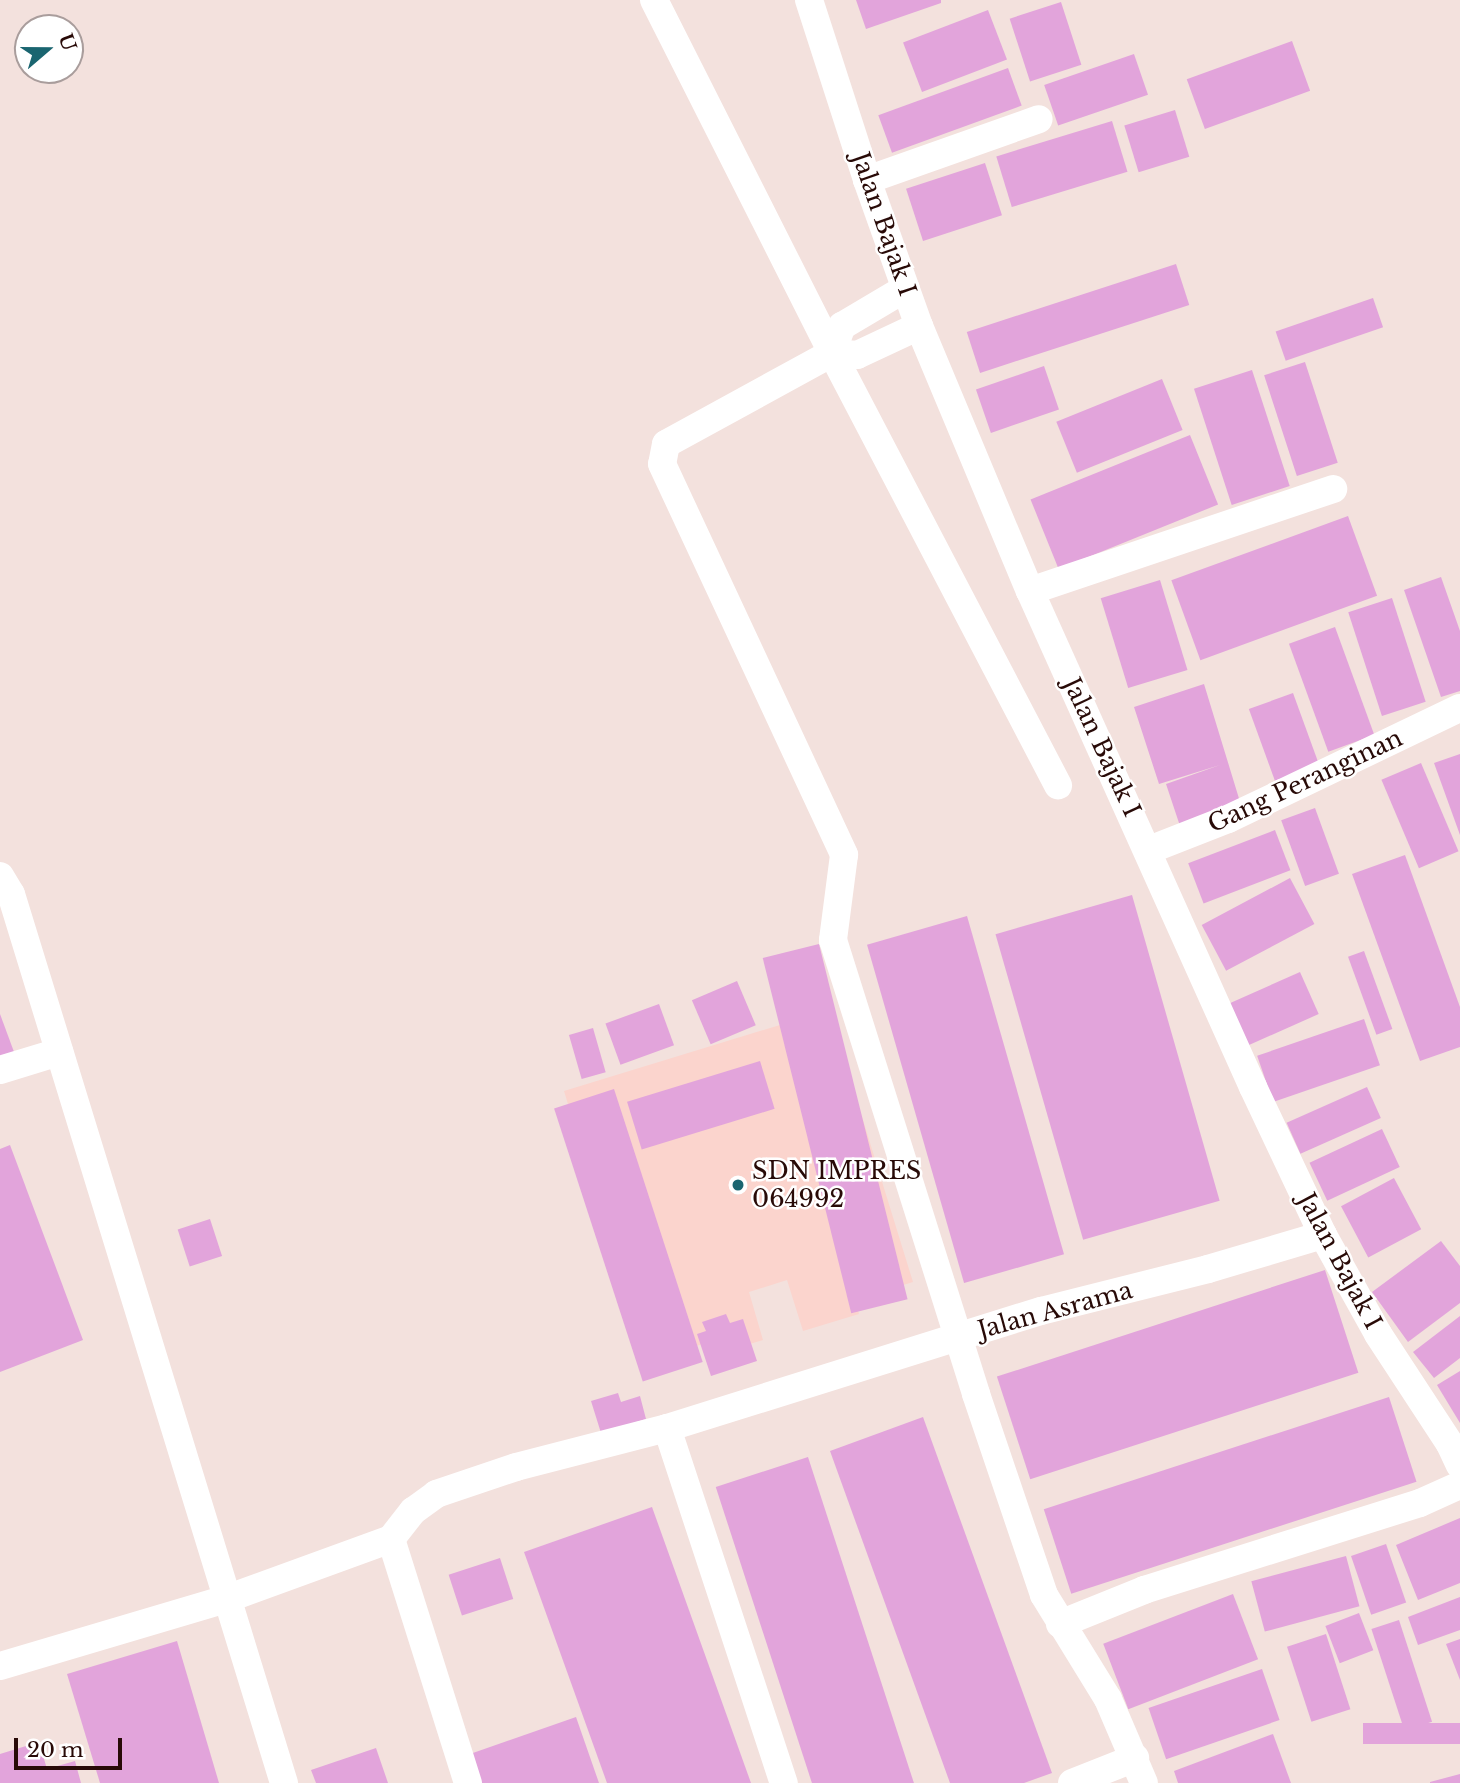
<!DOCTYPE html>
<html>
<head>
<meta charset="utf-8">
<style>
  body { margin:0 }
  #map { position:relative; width:1460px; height:1783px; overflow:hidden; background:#f3e1dd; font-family:"Libre Baskerville",serif }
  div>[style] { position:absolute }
  .built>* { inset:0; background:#fbd4cd }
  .building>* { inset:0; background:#e2a4db; transform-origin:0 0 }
  .street>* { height:28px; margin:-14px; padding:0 14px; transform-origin:14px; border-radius:14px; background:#fff }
  .dots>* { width:19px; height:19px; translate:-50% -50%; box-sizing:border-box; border:4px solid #fff; border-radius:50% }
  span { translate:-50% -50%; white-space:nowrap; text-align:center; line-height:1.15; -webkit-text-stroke:5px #fff; paint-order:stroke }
  .street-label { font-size:24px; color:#280a07 }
  .poi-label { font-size:24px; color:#280a07 }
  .left { translate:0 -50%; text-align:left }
  .north { position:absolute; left:14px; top:14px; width:70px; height:70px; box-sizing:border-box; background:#fff; border:2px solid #a99d9c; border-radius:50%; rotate:70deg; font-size:19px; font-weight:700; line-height:28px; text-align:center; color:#280a07 }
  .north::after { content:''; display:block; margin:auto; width:24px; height:32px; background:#1a6570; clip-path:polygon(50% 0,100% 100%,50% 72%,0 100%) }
  .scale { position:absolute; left:14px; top:1738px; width:108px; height:32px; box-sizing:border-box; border:4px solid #280a07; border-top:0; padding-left:9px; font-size:21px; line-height:24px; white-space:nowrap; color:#280a07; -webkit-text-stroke:5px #fff; paint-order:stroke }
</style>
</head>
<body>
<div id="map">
  <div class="built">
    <i style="clip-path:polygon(829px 1010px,913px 1282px,855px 1300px,859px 1314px,803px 1331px,787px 1280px,749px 1292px,763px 1340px,710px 1356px,706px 1343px,646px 1361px,564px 1091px)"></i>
  </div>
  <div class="building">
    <i style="clip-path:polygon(856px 0,941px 0,941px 3px,866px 29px)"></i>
    <i style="left:1061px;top:2px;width:66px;height:54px;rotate:72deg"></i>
    <i style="left:988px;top:10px;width:53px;height:91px;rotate:69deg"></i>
    <i style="left:1292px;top:41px;width:53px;height:112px;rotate:70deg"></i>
    <i style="left:1134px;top:54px;width:43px;height:95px;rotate:71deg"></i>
    <i style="left:1008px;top:68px;width:40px;height:138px;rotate:70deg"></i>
    <i style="left:1175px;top:110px;width:49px;height:53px;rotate:73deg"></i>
    <i style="left:1112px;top:121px;width:53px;height:121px;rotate:73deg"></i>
    <i style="left:985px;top:163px;width:55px;height:83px;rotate:72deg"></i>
    <i style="left:1176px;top:264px;width:43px;height:220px;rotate:72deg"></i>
    <i style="left:1373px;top:298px;width:31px;height:103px;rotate:71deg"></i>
    <i style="left:1305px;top:362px;width:106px;height:43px;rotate:72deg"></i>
    <i style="left:1044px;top:366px;width:46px;height:72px;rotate:71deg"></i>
    <i style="left:1252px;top:370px;width:122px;height:61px;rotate:72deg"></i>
    <i style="left:1162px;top:379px;width:55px;height:114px;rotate:68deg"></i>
    <i style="left:1190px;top:435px;width:75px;height:172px;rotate:68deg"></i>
    <i style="left:1348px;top:516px;width:85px;height:188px;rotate:70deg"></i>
    <i style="clip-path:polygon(1441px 577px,1460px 631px,1460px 691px,1441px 697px,1404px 590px)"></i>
    <i style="left:1160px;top:580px;width:94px;height:62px;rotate:73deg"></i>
    <i style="left:1392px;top:598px;width:109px;height:46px;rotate:72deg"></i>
    <i style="left:1335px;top:627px;width:115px;height:49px;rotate:70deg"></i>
    <i style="clip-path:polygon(1204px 684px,1241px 805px,1180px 826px,1166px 784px,1220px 765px,1159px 784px,1134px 707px)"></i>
    <i style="left:1293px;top:693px;width:80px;height:47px;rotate:70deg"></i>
    <i style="clip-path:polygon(1460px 754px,1460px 835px,1434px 763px)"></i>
    <i style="left:1421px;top:763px;width:96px;height:43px;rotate:67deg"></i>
    <i style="left:1315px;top:808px;width:70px;height:36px;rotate:70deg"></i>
    <i style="left:1275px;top:830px;width:43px;height:93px;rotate:69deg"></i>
    <i style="clip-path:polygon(1405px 855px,1460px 1007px,1460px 1047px,1420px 1061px,1352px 874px)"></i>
    <i style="left:1290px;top:878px;width:52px;height:100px;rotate:62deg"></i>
    <i style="left:1132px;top:895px;width:318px;height:142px;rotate:74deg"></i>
    <i style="left:967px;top:916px;width:352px;height:104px;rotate:74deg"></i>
    <i style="left:819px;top:944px;width:366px;height:58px;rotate:76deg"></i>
    <i style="left:1364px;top:951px;width:83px;height:17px;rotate:70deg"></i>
    <i style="left:1300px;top:972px;width:46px;height:80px;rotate:66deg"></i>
    <i style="left:737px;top:981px;width:48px;height:49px;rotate:67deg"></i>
    <i style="left:659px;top:1004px;width:44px;height:57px;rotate:70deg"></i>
    <i style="clip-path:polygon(0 1014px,17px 1060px,0 1065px)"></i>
    <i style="left:1364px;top:1019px;width:49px;height:113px;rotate:71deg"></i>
    <i style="left:593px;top:1028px;width:46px;height:25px;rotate:74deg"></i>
    <i style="left:760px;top:1061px;width:50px;height:139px;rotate:73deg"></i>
    <i style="left:1367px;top:1087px;width:34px;height:88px;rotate:66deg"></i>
    <i style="left:614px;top:1089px;width:287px;height:63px;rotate:72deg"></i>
    <i style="left:1382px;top:1129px;width:42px;height:80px;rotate:65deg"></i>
    <i style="clip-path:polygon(10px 1145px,83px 1340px,0 1372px,0 1149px)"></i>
    <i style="left:1394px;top:1178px;width:58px;height:60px;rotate:62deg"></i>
    <i style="left:210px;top:1219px;width:39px;height:34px;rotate:72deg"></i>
    <i style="clip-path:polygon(1441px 1241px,1460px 1266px,1460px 1303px,1408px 1342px,1372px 1292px)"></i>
    <i style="left:1325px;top:1270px;width:108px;height:345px;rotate:72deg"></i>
    <i style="clip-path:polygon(726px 1314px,730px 1323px,743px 1319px,757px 1361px,711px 1376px,697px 1334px,706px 1331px,702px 1322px)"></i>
    <i style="clip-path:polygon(1460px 1316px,1460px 1358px,1434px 1378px,1413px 1352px)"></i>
    <i style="clip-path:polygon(1460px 1371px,1460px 1423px,1437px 1385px)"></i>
    <i style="clip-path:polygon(618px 1393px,621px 1402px,640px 1396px,646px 1419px,601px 1433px,591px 1401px)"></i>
    <i style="left:1389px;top:1397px;width:89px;height:363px;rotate:72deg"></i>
    <i style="clip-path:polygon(923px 1417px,1052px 1773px,1024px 1783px,950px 1783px,830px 1451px)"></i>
    <i style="left:808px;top:1457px;width:344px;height:97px;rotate:72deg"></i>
    <i style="clip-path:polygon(652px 1507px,751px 1783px,607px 1783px,524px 1552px)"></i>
    <i style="clip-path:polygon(1460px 1518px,1460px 1583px,1418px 1600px,1396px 1545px)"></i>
    <i style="left:1386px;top:1544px;width:62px;height:37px;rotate:71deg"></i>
    <i style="left:1346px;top:1556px;width:52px;height:98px;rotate:75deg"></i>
    <i style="left:500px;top:1558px;width:43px;height:54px;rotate:72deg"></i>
    <i style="left:1233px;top:1594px;width:70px;height:139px;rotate:69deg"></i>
    <i style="clip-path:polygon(1460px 1597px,1460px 1630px,1418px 1645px,1408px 1617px)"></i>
    <i style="left:1359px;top:1613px;width:40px;height:36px;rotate:69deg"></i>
    <i style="left:1399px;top:1620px;width:107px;height:29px;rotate:72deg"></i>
    <i style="left:1326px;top:1634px;width:79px;height:41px;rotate:72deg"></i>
    <i style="clip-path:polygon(1460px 1639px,1460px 1680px,1446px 1644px)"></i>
    <i style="clip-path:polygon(177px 1641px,219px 1783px,100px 1783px,67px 1674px)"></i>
    <i style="left:1262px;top:1669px;width:54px;height:120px;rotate:71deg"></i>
    <i style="clip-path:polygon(576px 1717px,599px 1783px,481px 1783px,470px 1754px)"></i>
    <i style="left:1460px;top:1723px;width:21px;height:97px;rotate:90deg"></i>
    <i style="clip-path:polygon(1273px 1734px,1291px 1783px,1178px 1783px,1174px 1771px)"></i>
    <i style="clip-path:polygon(39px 1742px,47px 1769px,75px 1761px,81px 1783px,0 1783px,0 1754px)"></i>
    <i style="clip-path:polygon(376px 1748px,388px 1783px,316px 1783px,311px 1770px)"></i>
    <i style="clip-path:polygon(1460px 1774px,1460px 1783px,1430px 1783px,1430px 1782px)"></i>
  </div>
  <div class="street">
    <i style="left:654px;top:0;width:395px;rotate:63.2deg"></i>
    <i style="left:832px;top:353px;width:488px;rotate:62.4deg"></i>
    <i style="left:809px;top:0;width:189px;rotate:72.1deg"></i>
    <i style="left:867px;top:180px;width:155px;rotate:70.4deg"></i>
    <i style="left:919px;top:326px;width:287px;rotate:67.3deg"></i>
    <i style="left:1030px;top:591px;width:544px;rotate:65.79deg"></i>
    <i style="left:1253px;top:1087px;width:164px;rotate:64.7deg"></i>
    <i style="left:1323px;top:1235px;width:113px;rotate:60.9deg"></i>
    <i style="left:1378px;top:1334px;width:131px;rotate:56.8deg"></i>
    <i style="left:1450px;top:1444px;width:23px;rotate:65deg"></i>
    <i style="left:867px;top:180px;width:182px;rotate:-19.5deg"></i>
    <i style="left:919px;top:326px;width:68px;rotate:154.9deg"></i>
    <i style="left:857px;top:355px;width:25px;rotate:-175deg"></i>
    <i style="left:832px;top:353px;width:189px;rotate:151.3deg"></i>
    <i style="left:666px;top:444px;width:20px;rotate:101deg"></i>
    <i style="left:662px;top:464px;width:431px;rotate:65deg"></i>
    <i style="left:844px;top:855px;width:86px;rotate:97.4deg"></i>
    <i style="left:833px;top:940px;width:476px;rotate:72.5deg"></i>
    <i style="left:976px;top:1394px;width:212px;rotate:71.3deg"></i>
    <i style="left:1044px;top:1595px;width:122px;rotate:58.4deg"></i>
    <i style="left:1108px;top:1699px;width:91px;rotate:66.8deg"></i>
    <i style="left:832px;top:353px;width:29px;rotate:-70deg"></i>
    <i style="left:842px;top:326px;width:74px;rotate:-30.7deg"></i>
    <i style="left:1030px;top:591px;width:320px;rotate:-18.6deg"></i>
    <i style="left:1149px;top:850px;width:85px;rotate:-21.4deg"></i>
    <i style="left:1228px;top:819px;width:257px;rotate:-25.6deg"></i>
    <i style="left:0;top:876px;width:21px;rotate:59deg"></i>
    <i style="left:11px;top:894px;width:930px;rotate:72.93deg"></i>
    <i style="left:0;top:1070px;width:62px;rotate:-17deg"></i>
    <i style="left:667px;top:1428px;width:374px;rotate:71.8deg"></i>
    <i style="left:391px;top:1539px;width:256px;rotate:72.5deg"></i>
    <i style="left:1060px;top:1624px;width:91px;rotate:-22deg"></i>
    <i style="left:1144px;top:1590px;width:289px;rotate:-17.5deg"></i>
    <i style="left:1420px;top:1503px;width:44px;rotate:-24.2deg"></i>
    <i style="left:0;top:1666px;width:239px;rotate:-16.5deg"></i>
    <i style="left:229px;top:1598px;width:172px;rotate:-20deg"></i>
    <i style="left:391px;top:1539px;width:36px;rotate:-52deg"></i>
    <i style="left:413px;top:1511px;width:29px;rotate:-36deg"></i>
    <i style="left:436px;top:1494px;width:84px;rotate:-18.6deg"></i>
    <i style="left:516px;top:1467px;width:156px;rotate:-14.5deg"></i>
    <i style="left:667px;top:1428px;width:392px;rotate:-17.4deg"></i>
    <i style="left:1041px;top:1311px;width:172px;rotate:-14.1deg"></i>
    <i style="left:1208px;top:1269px;width:120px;rotate:-16.5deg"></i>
    <i style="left:1072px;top:1783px;width:68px;rotate:-21.6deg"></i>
  </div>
  <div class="dots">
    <i style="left:738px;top:1185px;background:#1a6570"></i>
  </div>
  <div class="street-label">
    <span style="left:884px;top:224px;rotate:71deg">Jalan Bajak I</span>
    <span style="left:1102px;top:747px;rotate:65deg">Jalan Bajak I</span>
    <span style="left:1305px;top:781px;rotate:-25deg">Gang Peranginan</span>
    <span style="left:1340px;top:1261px;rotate:62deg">Jalan Bajak I</span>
    <span style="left:1055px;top:1310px;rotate:-15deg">Jalan Asrama</span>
  </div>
  <div class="poi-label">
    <span class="left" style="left:752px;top:1185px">SDN IMPRES<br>064992</span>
  </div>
  <div class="north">U</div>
  <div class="scale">20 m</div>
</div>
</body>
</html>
